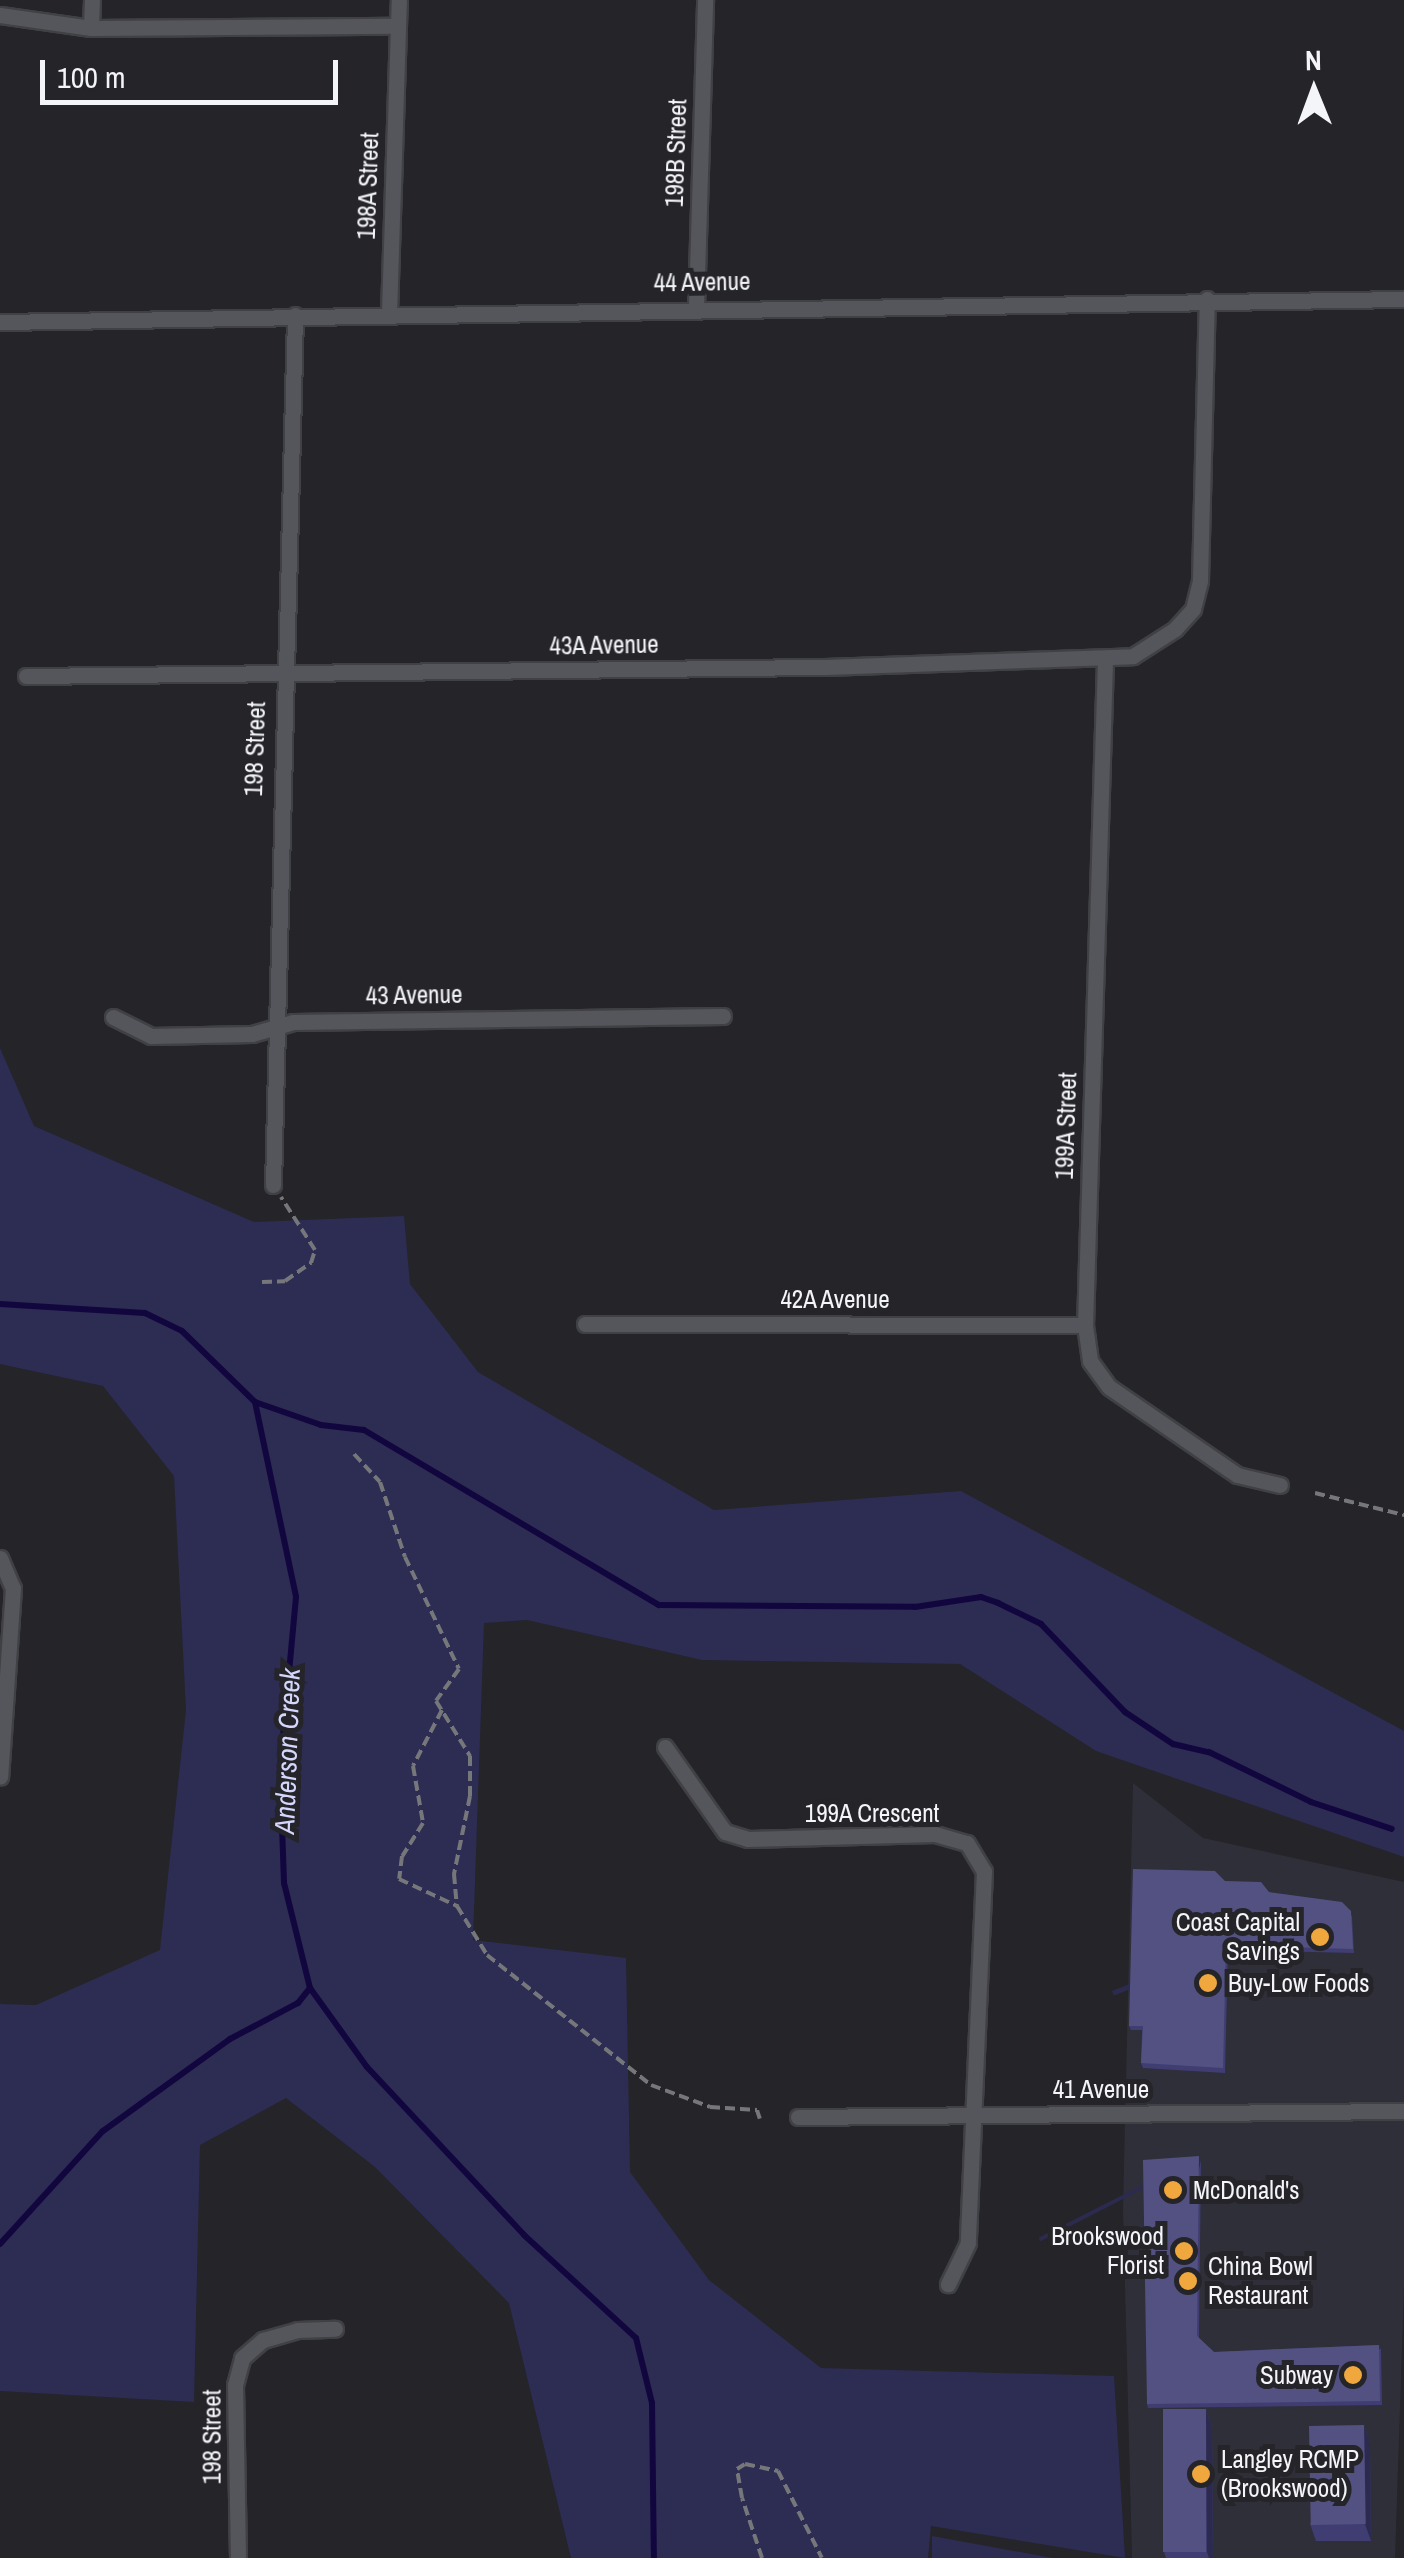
<!DOCTYPE html>
<html>
<head>
<meta charset="utf-8">
<style>
  body { margin:0 }
  #map { position:relative; width:1404px; height:2558px; overflow:hidden; background:#242429; font-family:"Archivo Narrow",sans-serif }
  div>[style] { position:absolute }
  .built>* { inset:0; background:#2e2f39 }
  .green>* { inset:0; background:#2d2c53 }
  .stream>* { height:6px; margin:-3px; padding:0 3px; transform-origin:3px; border-radius:3px; background:#12063e }
  .path>* { height:4px; margin-top:-2px; transform-origin:0; background:repeating-linear-gradient(90deg,#76777b 0 10px,transparent 0 15px) }
  .roads { filter:drop-shadow(2px 0 #404145) drop-shadow(-2px 0 #404145) drop-shadow(0 2px #404145) drop-shadow(0 -2px #404145) }
  .minor>* { height:15px; margin:-7.5px; padding:0 7.5px; transform-origin:7.5px; border-radius:7.5px; background:#55565b }
  .wall>* { inset:0; background:#403d73 }
  .shaded-wall>* { inset:0; background:#2c2b4f; transform-origin:0 0 }
  .building>* { inset:0; background:#535181; transform-origin:0 0 }
  .dots>* { width:28px; height:28px; translate:-50% -50%; box-sizing:border-box; border:5px solid #242429; border-radius:50% }
  span { translate:-50% -50%; white-space:nowrap; text-align:center; line-height:1.15; -webkit-text-stroke:10px #242429; paint-order:stroke }
  .street-label { font-size:25px; color:#f4f5f8 }
  .poi-label { font-size:25px; color:#f4f5f8 }
  .right { translate:-100% -50%; text-align:right }
  .left { translate:0 -50%; text-align:left }
  .water-label { font-size:28px; color:#d4d6fb; font-style:italic }
  .north { position:absolute; left:1264px; top:40px; width:100px; height:100px; -webkit-text-stroke:8px #242429; paint-order:stroke; rotate:359deg; font-size:28px; font-weight:700; line-height:40px; text-align:center; color:#f4f5f8 }
  .north::after { content:''; display:block; margin:auto; width:35px; height:45px; background:#f4f5f8; clip-path:polygon(50% 0,100% 100%,50% 72%,0 100%) }
  .scale { position:absolute; left:40px; top:60px; width:298px; height:45px; box-sizing:border-box; border:5px solid #f4f5f8; border-top:0; padding-left:12px; font-size:30px; line-height:35px; white-space:nowrap; color:#f4f5f8; -webkit-text-stroke:8px #242429; paint-order:stroke }
</style>
</head>
<body>
<div id="map">
  <div class="built">
    <i style="clip-path:polygon(1133px 1783px,1203px 1838px,1404px 1882px,1404px 2287px,1395px 2558px,1132px 2558px,1123px 2209px)"></i>
  </div>
  <div class="green">
    <i style="clip-path:polygon(0 1048px,34px 1126px,254px 1222px,404px 1216px,410px 1284px,478px 1372px,714px 1510px,961px 1491px,1404px 1731px,1404px 1857px,1096px 1751px,960px 1664px,702px 1660px,527px 1620px,484px 1623px,473px 1940px,626px 1958px,630px 2172px,709px 2280px,821px 2368px,1114px 2376px,1125px 2558px,931px 2526px,928px 2558px,571px 2558px,509px 2303px,375px 2167px,286px 2098px,200px 2145px,194px 2402px,0 2391px,0 2004px,36px 2005px,160px 1950px,186px 1710px,174px 1476px,103px 1386px,0 1364px)"></i>
    <i style="clip-path:polygon(932px 2536px,1053px 2558px,932px 2558px)"></i>
  </div>
  <div class="stream">
    <i style="left:0;top:1304px;width:145px;rotate:3.6deg"></i>
    <i style="left:145px;top:1313px;width:41px;rotate:25.9deg"></i>
    <i style="left:182px;top:1331px;width:102px;rotate:44.2deg"></i>
    <i style="left:255px;top:1402px;width:199px;rotate:78.1deg"></i>
    <i style="left:296px;top:1597px;width:172px;rotate:95.3deg"></i>
    <i style="left:280px;top:1768px;width:115px;rotate:88deg"></i>
    <i style="left:284px;top:1883px;width:108px;rotate:76.1deg"></i>
    <i style="left:310px;top:1988px;width:97px;rotate:54.2deg"></i>
    <i style="left:367px;top:2067px;width:230px;rotate:46.9deg"></i>
    <i style="left:524px;top:2235px;width:152px;rotate:42.6deg"></i>
    <i style="left:636px;top:2338px;width:67px;rotate:76.2deg"></i>
    <i style="left:652px;top:2403px;width:155px;rotate:89.3deg"></i>
    <i style="left:255px;top:1402px;width:70px;rotate:19.2deg"></i>
    <i style="left:321px;top:1425px;width:43px;rotate:6.6deg"></i>
    <i style="left:364px;top:1430px;width:343px;rotate:30.7deg"></i>
    <i style="left:659px;top:1605px;width:256px;rotate:0.4deg"></i>
    <i style="left:915px;top:1607px;width:67px;rotate:-8.6deg"></i>
    <i style="left:981px;top:1597px;width:18px;rotate:19deg"></i>
    <i style="left:998px;top:1603px;width:48px;rotate:26deg"></i>
    <i style="left:1041px;top:1624px;width:122px;rotate:46.3deg"></i>
    <i style="left:1125px;top:1712px;width:58px;rotate:33.7deg"></i>
    <i style="left:1173px;top:1744px;width:37px;rotate:13deg"></i>
    <i style="left:1209px;top:1752px;width:114px;rotate:26.1deg"></i>
    <i style="left:1311px;top:1802px;width:85px;rotate:18.4deg"></i>
    <i style="left:0;top:2244px;width:153px;rotate:-47.7deg"></i>
    <i style="left:103px;top:2131px;width:157px;rotate:-35.9deg"></i>
    <i style="left:230px;top:2039px;width:77px;rotate:-27.9deg"></i>
    <i style="left:298px;top:2003px;width:19px;rotate:-51deg"></i>
  </div>
  <div class="path">
    <i style="left:262px;top:1282px;width:23px;rotate:-2deg"></i>
    <i style="left:285px;top:1281px;width:32px;rotate:-35deg"></i>
    <i style="left:311px;top:1263px;width:14px;rotate:-73deg"></i>
    <i style="left:315px;top:1250px;width:63px;rotate:-122.7deg"></i>
    <i style="left:354px;top:1454px;width:38px;rotate:47deg"></i>
    <i style="left:380px;top:1482px;width:79px;rotate:71.6deg"></i>
    <i style="left:405px;top:1557px;width:124px;rotate:64.3deg"></i>
    <i style="left:459px;top:1669px;width:39px;rotate:126deg"></i>
    <i style="left:436px;top:1701px;width:65px;rotate:58.3deg"></i>
    <i style="left:470px;top:1756px;width:40px;rotate:90deg"></i>
    <i style="left:470px;top:1796px;width:80px;rotate:101.6deg"></i>
    <i style="left:454px;top:1874px;width:32px;rotate:85deg"></i>
    <i style="left:457px;top:1906px;width:57px;rotate:58.5deg"></i>
    <i style="left:487px;top:1955px;width:209px;rotate:38.4deg"></i>
    <i style="left:651px;top:2085px;width:63px;rotate:20.4deg"></i>
    <i style="left:710px;top:2107px;width:47px;rotate:3.7deg"></i>
    <i style="left:757px;top:2110px;width:9px;rotate:72deg"></i>
    <i style="left:1315px;top:1493px;width:92px;rotate:13.9deg"></i>
    <i style="left:442px;top:1710px;width:63px;rotate:117.4deg"></i>
    <i style="left:413px;top:1766px;width:58px;rotate:80deg"></i>
    <i style="left:423px;top:1823px;width:39px;rotate:122deg"></i>
    <i style="left:402px;top:1856px;width:23px;rotate:97deg"></i>
    <i style="left:399px;top:1879px;width:64px;rotate:25deg"></i>
    <i style="left:762px;top:2558px;width:63px;rotate:-108.4deg"></i>
    <i style="left:742px;top:2498px;width:29px;rotate:-100deg"></i>
    <i style="left:737px;top:2469px;width:9px;rotate:-32deg"></i>
    <i style="left:745px;top:2464px;width:34px;rotate:12deg"></i>
    <i style="left:778px;top:2471px;width:97px;rotate:63.2deg"></i>
  </div>
  <div class="roads">
    <div class="minor">
      <i style="left:0;top:15px;width:92px;rotate:8.1deg"></i>
      <i style="left:91px;top:28px;width:307px;rotate:-0.4deg"></i>
      <i style="left:91px;top:28px;width:28px;rotate:-88deg"></i>
      <i style="left:696px;top:307px;width:307px;rotate:-88.3deg"></i>
      <i style="left:389px;top:313px;width:313px;rotate:-88.2deg"></i>
      <i style="left:0;top:322px;width:1404px;rotate:-0.94deg"></i>
      <i style="left:1105px;top:660px;width:665px;rotate:91.72deg"></i>
      <i style="left:1085px;top:1325px;width:36px;rotate:82deg"></i>
      <i style="left:1090px;top:1361px;width:32px;rotate:54deg"></i>
      <i style="left:1109px;top:1387px;width:155px;rotate:34.5deg"></i>
      <i style="left:1237px;top:1475px;width:44px;rotate:13.1deg"></i>
      <i style="left:26px;top:676px;width:799px;rotate:-0.65deg"></i>
      <i style="left:825px;top:667px;width:308px;rotate:-2deg"></i>
      <i style="left:1133px;top:656px;width:50px;rotate:-32.7deg"></i>
      <i style="left:1175px;top:629px;width:27px;rotate:-48deg"></i>
      <i style="left:1193px;top:609px;width:30px;rotate:-76deg"></i>
      <i style="left:1200px;top:580px;width:281px;rotate:-88.6deg"></i>
      <i style="left:113px;top:1017px;width:42px;rotate:26.6deg"></i>
      <i style="left:151px;top:1036px;width:101px;rotate:-1.1deg"></i>
      <i style="left:252px;top:1034px;width:43px;rotate:-16.3deg"></i>
      <i style="left:293px;top:1022px;width:430px;rotate:-0.8deg"></i>
      <i style="left:273px;top:1185px;width:870px;rotate:-88.55deg"></i>
      <i style="left:585px;top:1324px;width:500px;rotate:0.11deg"></i>
      <i style="left:0;top:1558px;width:33px;rotate:67deg"></i>
      <i style="left:13px;top:1588px;width:189px;rotate:93.9deg"></i>
      <i style="left:665px;top:1747px;width:104px;rotate:54.8deg"></i>
      <i style="left:725px;top:1832px;width:24px;rotate:17deg"></i>
      <i style="left:748px;top:1839px;width:187px;rotate:-1.5deg"></i>
      <i style="left:935px;top:1834px;width:33px;rotate:16deg"></i>
      <i style="left:967px;top:1843px;width:33px;rotate:59deg"></i>
      <i style="left:984px;top:1871px;width:372px;rotate:92.5deg"></i>
      <i style="left:968px;top:2243px;width:46px;rotate:116deg"></i>
      <i style="left:798px;top:2117px;width:606px;rotate:-0.57deg"></i>
      <i style="left:238px;top:2558px;width:173px;rotate:-91deg"></i>
      <i style="left:235px;top:2385px;width:28px;rotate:-75deg"></i>
      <i style="left:242px;top:2358px;width:28px;rotate:-41deg"></i>
      <i style="left:263px;top:2340px;width:35px;rotate:-16deg"></i>
      <i style="left:297px;top:2330px;width:38px;rotate:-2deg"></i>
    </div>
  </div>
  <div class="wall">
    <i style="clip-path:polygon(1225px 1881px,1352px 1916px,1354px 1953px,1228px 1950px,1225px 2073px,1143px 2068px,1141px 2063px,1142px 2030px,1131px 2030px,1129px 2026px)"></i>
    <i style="clip-path:polygon(1201px 2160px,1199px 2338px,1214px 2352px,1379px 2345px,1381px 2349px,1382px 2405px,1148px 2408px,1147px 2404px)"></i>
    <i style="clip-path:polygon(1206px 2409px,1212px 2426px,1213px 2558px,1166px 2558px,1164px 2552px)"></i>
    <i style="clip-path:polygon(1364px 2425px,1370px 2442px,1371px 2541px,1316px 2541px,1310px 2524px)"></i>
  </div>
  <div class="shaded-wall">
    <i style="left:1226px;top:1945px;width:5px;height:123px;rotate:68deg"></i>
    <i style="left:1199px;top:2156px;width:4px;height:180px;rotate:63deg"></i>
    <i style="left:1379px;top:2345px;width:4px;height:56px;rotate:63deg"></i>
    <i style="clip-path:polygon(1206px 2409px,1212px 2426px,1213px 2558px,1209px 2558px,1207px 2552px)"></i>
    <i style="clip-path:polygon(1364px 2425px,1370px 2442px,1371px 2541px,1365px 2524px)"></i>
  </div>
  <div class="building">
    <i style="clip-path:polygon(1133px 1869px,1215px 1871px,1225px 1881px,1261px 1882px,1269px 1892px,1342px 1902px,1351px 1911px,1353px 1949px,1226px 1945px,1223px 2068px,1141px 2063px,1143px 2026px,1129px 2026px)"></i>
    <i style="clip-path:polygon(1199px 2156px,1197px 2336px,1214px 2352px,1379px 2345px,1380px 2401px,1147px 2404px,1143px 2160px)"></i>
    <i style="left:1163px;top:2409px;width:43px;height:143px"></i>
    <i style="left:1364px;top:2425px;width:99px;height:55px;rotate:89deg"></i>
  </div>
  <div class="dots">
    <i style="left:1320px;top:1937px;background:#efa73e"></i>
    <i style="left:1208px;top:1983px;background:#efa73e"></i>
    <i style="left:1173px;top:2190px;background:#efa73e"></i>
    <i style="left:1184px;top:2251px;background:#efa73e"></i>
    <i style="left:1188px;top:2281px;background:#efa73e"></i>
    <i style="left:1353px;top:2375px;background:#efa73e"></i>
    <i style="left:1201px;top:2474px;background:#efa73e"></i>
  </div>
  <div class="street-label">
    <span style="left:676px;top:153px;rotate:-88deg">198B Street</span>
    <span style="left:368px;top:186px;rotate:-88deg">198A Street</span>
    <span style="left:702px;top:282px;rotate:-1deg">44 Avenue</span>
    <span style="left:604px;top:645px;rotate:-1deg">43A Avenue</span>
    <span style="left:255px;top:749px;rotate:-88deg">198 Street</span>
    <span style="left:414px;top:995px;rotate:-1deg">43 Avenue</span>
    <span style="left:1066px;top:1126px;rotate:-88deg">199A Street</span>
    <span style="left:835px;top:1299px">42A Avenue</span>
    <span style="left:872px;top:1813px">199A Crescent</span>
    <span style="left:1101px;top:2089px">41 Avenue</span>
    <span style="left:212px;top:2437px;rotate:-90deg">198 Street</span>
  </div>
  <div class="poi-label">
    <span class="right" style="left:1300px;top:1937px">Coast Capital<br>Savings</span>
    <span class="left" style="left:1228px;top:1983px">Buy-Low Foods</span>
    <span class="left" style="left:1193px;top:2190px">McDonald's</span>
    <span class="right" style="left:1164px;top:2251px">Brookswood<br>Florist</span>
    <span class="left" style="left:1208px;top:2281px">China Bowl<br>Restaurant</span>
    <span class="right" style="left:1333px;top:2375px">Subway</span>
    <span class="left" style="left:1221px;top:2474px">Langley RCMP<br>(Brookswood)</span>
  </div>
  <div class="water-label">
    <span style="left:287px;top:1751px;rotate:-88deg">Anderson Creek</span>
  </div>
  <div class="north">N</div>
  <div class="scale">100 m</div>
</div>
</body>
</html>
